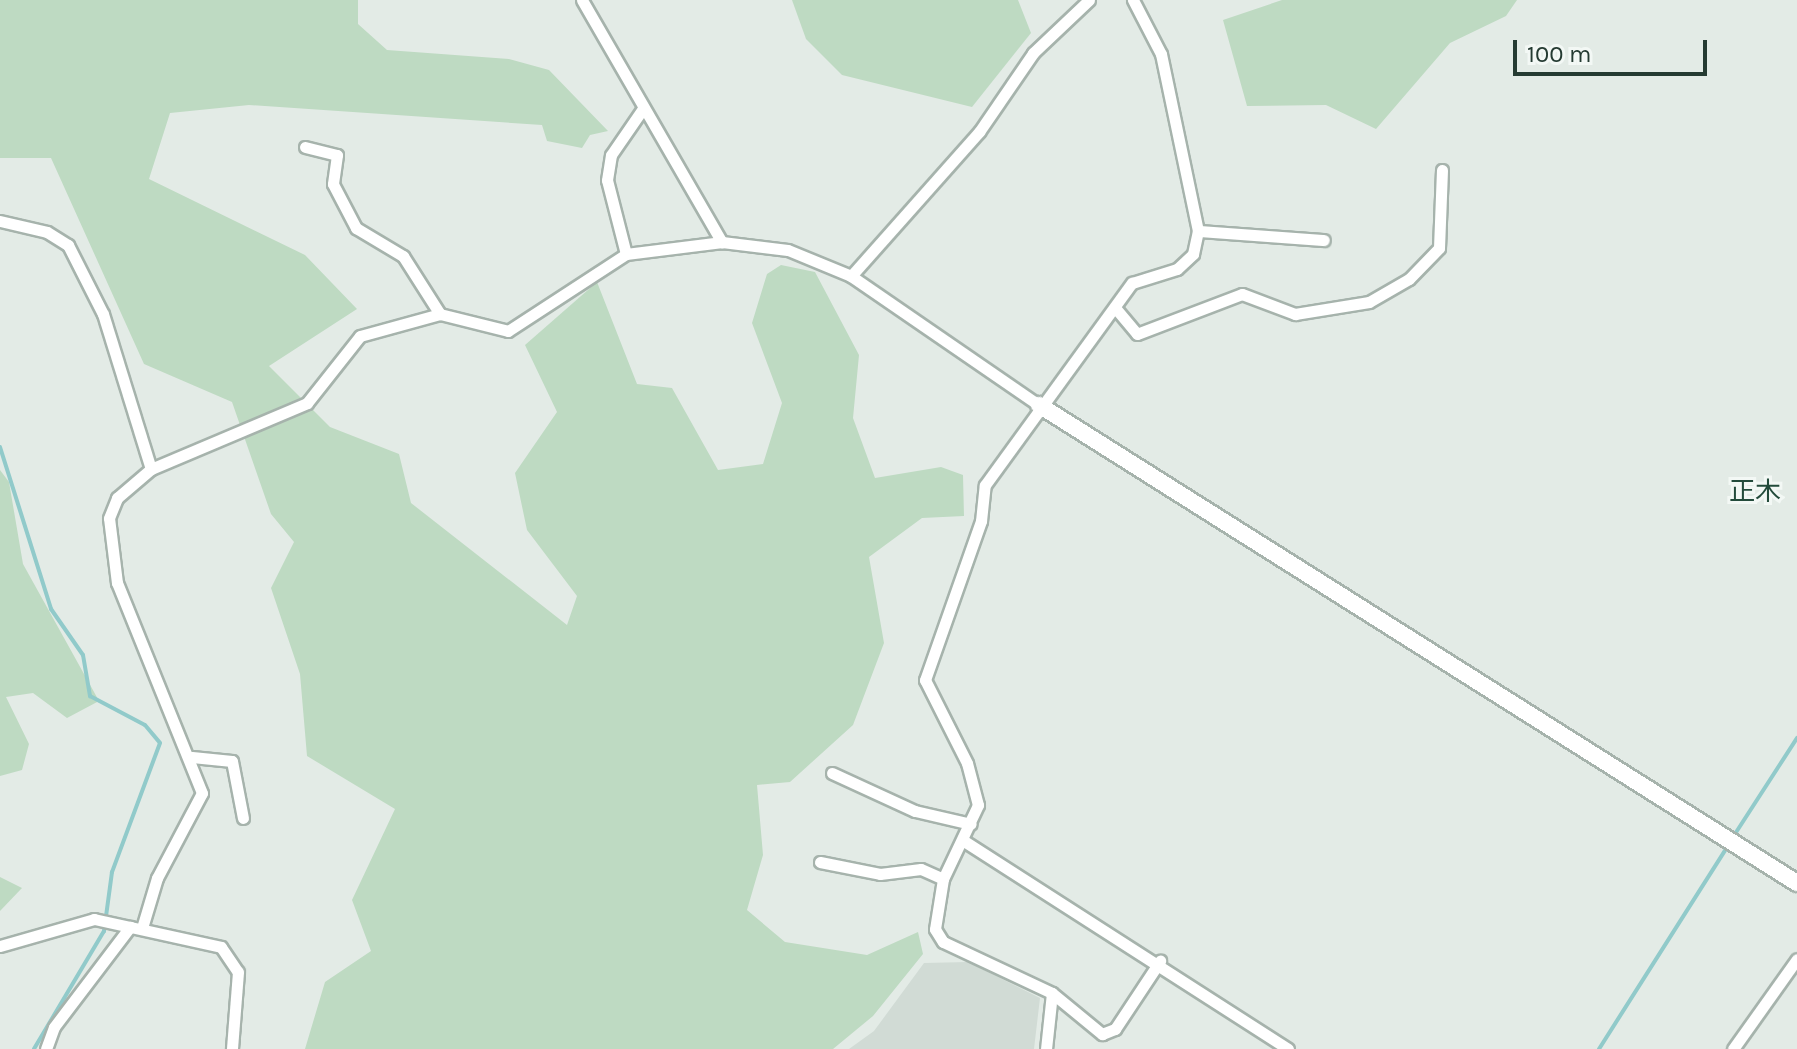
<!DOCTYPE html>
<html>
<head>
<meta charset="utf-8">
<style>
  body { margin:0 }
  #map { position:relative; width:1797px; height:1049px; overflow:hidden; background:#e3ebe6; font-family:Karla,"Noto Sans JP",sans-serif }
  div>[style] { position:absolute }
  .built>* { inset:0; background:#d1dbd5 }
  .green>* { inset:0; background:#bedac2 }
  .stream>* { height:4px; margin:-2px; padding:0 2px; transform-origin:2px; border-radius:2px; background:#91caca }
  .roads { filter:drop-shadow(2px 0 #a6b3ac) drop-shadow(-2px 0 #a6b3ac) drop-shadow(0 2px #a6b3ac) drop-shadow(0 -2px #a6b3ac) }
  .street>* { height:11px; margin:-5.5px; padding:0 5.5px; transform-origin:5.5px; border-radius:5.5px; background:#fff }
  .secondary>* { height:16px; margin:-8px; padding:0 8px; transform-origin:8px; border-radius:8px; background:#fff }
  span { translate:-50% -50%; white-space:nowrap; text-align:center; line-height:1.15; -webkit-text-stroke:6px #f3f8f5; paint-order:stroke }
  .quarter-label { font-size:26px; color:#234b3b }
  .scale { position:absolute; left:1513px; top:40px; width:194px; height:36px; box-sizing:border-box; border:4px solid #253b32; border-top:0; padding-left:10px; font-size:24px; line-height:28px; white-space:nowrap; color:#253b32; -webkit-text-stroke:6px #f3f8f5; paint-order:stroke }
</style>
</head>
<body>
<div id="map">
  <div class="built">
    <i style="clip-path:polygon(968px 962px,1040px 998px,1034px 1049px,849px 1049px,874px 1031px,924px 963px)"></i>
  </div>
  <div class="green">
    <i style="clip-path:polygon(0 0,358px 0,358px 24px,387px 50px,509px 59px,549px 70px,608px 131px,590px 135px,582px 148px,547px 141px,542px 125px,249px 105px,170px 113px,149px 179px,305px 255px,357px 309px,269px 366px,330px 427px,399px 454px,411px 503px,567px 625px,577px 596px,527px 530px,515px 473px,557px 412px,525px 345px,597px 282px,637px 384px,672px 388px,718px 470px,763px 464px,782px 403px,752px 323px,767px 274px,781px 265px,815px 272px,859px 355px,853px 418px,875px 478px,941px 467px,963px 475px,964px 516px,922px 518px,869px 557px,884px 643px,853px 725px,790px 782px,757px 785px,763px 855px,747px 910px,785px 942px,867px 955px,918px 932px,923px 954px,873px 1016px,833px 1049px,305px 1049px,325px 982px,371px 951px,352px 900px,395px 809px,307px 756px,300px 674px,271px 588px,294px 542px,271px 514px,232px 402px,144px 364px,51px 158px,0 158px)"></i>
    <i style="clip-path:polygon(792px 0,1018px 0,1031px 33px,972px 107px,842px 75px,806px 39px)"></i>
    <i style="clip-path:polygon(1282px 0,1517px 0,1506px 16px,1450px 43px,1376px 129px,1326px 105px,1247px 106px,1223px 20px)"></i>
    <i style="clip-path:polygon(0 470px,9px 482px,23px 564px,99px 701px,67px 718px,33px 693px,6px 697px,29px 744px,22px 770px,0 776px)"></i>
    <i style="clip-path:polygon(0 877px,22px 888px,0 911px)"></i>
  </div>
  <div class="stream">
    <i style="left:0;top:447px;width:170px;rotate:72.5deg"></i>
    <i style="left:51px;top:609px;width:56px;rotate:55.2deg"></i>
    <i style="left:83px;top:655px;width:42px;rotate:80.3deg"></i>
    <i style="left:90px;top:696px;width:62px;rotate:27.8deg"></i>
    <i style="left:145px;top:725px;width:23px;rotate:50deg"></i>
    <i style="left:160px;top:743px;width:138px;rotate:110.4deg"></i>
    <i style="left:112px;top:872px;width:60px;rotate:97.7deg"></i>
    <i style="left:104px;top:931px;width:137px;rotate:120.7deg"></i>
    <i style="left:1733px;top:837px;width:118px;rotate:-57.1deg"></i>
    <i style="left:1599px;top:1049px;width:243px;rotate:-57.6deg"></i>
  </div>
  <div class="roads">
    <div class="street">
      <i style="left:582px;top:0;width:280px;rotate:60deg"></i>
      <i style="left:305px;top:147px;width:33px;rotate:14deg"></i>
      <i style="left:337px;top:155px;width:29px;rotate:98deg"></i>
      <i style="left:333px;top:184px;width:50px;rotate:62.4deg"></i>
      <i style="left:356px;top:228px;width:55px;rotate:30.8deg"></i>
      <i style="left:403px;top:256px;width:69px;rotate:57.5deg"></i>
      <i style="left:0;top:221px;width:48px;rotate:13.2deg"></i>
      <i style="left:47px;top:232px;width:25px;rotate:32deg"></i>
      <i style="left:68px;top:245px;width:77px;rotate:63.1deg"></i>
      <i style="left:103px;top:314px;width:162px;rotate:72.8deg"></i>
      <i style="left:1198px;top:231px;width:126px;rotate:4.1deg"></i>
      <i style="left:626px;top:254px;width:76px;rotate:-104.4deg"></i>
      <i style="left:607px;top:180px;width:25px;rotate:-81deg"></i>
      <i style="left:611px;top:155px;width:55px;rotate:-55.4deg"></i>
      <i style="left:851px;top:276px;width:193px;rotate:-48.4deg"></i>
      <i style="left:979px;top:132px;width:96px;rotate:-55.6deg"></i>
      <i style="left:1033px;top:53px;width:77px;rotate:-43.4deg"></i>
      <i style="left:1117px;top:310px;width:31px;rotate:50deg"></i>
      <i style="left:1137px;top:334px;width:112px;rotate:-20.9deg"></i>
      <i style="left:1242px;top:294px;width:57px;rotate:20.7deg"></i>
      <i style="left:1295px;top:314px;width:75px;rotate:-9.2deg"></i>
      <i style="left:1369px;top:302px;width:46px;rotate:-29.9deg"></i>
      <i style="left:1409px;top:279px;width:43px;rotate:-45.9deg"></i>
      <i style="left:1439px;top:248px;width:78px;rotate:-87.8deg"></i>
      <i style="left:192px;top:757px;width:40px;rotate:5.7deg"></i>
      <i style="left:232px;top:761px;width:58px;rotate:79.1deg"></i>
      <i style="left:832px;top:773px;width:91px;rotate:24.6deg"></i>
      <i style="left:915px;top:811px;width:57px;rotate:13.1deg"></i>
      <i style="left:964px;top:841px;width:385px;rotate:32.7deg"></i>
      <i style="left:820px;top:862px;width:61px;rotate:11.3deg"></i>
      <i style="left:880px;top:874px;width:41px;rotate:-7deg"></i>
      <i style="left:921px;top:869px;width:24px;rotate:24deg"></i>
      <i style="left:142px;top:928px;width:52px;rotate:-73.3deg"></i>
      <i style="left:157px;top:878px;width:96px;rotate:-62.1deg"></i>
      <i style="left:202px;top:793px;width:227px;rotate:-112deg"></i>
      <i style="left:117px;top:583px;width:65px;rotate:-97deg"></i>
      <i style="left:109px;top:518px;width:22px;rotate:-68deg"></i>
      <i style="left:117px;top:498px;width:45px;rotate:-40.5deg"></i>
      <i style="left:151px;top:469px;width:169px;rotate:-22.9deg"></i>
      <i style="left:307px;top:403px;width:85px;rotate:-51.7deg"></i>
      <i style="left:360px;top:336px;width:83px;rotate:-15.4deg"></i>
      <i style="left:440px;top:314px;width:70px;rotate:14deg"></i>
      <i style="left:508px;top:331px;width:141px;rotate:-33.1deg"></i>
      <i style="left:626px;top:254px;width:97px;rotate:-7.1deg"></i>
      <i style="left:722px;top:242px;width:66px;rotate:6.9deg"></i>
      <i style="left:788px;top:250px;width:68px;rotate:22.4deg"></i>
      <i style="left:851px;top:276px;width:228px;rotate:34.5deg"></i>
      <i style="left:0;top:946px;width:98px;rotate:-16deg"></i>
      <i style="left:94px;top:919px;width:130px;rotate:12.4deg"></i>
      <i style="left:221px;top:947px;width:30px;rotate:56deg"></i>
      <i style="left:238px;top:972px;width:77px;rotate:94.5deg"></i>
      <i style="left:1052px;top:993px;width:65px;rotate:39.4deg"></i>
      <i style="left:1102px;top:1034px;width:14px;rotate:-21deg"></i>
      <i style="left:1115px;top:1029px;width:82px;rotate:-56.5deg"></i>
      <i style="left:46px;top:1049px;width:23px;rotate:-70deg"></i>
      <i style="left:54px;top:1027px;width:126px;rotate:-52.8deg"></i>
      <i style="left:1046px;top:1049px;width:56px;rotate:-83.9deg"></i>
      <i style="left:1052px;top:993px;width:120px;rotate:-154.9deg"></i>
      <i style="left:943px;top:942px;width:15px;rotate:-122deg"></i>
      <i style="left:935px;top:929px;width:51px;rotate:-80.9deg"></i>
      <i style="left:943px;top:879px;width:82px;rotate:-64.7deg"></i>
      <i style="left:978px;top:805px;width:43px;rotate:-104.7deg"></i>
      <i style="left:967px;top:763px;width:93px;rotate:-116.8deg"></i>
      <i style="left:925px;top:680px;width:169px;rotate:-70.6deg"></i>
      <i style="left:981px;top:521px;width:36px;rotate:-84deg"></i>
      <i style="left:985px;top:485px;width:250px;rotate:-54deg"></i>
      <i style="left:1132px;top:283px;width:47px;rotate:-17.3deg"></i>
      <i style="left:1177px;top:269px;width:22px;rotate:-43deg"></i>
      <i style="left:1193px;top:254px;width:24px;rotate:-78deg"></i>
      <i style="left:1198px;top:231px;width:181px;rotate:-101.8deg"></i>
      <i style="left:1161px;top:54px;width:61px;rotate:-117.4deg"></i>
      <i style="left:1733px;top:1049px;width:110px;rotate:-54.6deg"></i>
    </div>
    <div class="secondary">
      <i style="left:1039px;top:405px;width:896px;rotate:32.24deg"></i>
    </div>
  </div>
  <div class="quarter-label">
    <span style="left:1755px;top:492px">正木</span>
  </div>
  <div class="scale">100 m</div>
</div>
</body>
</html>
